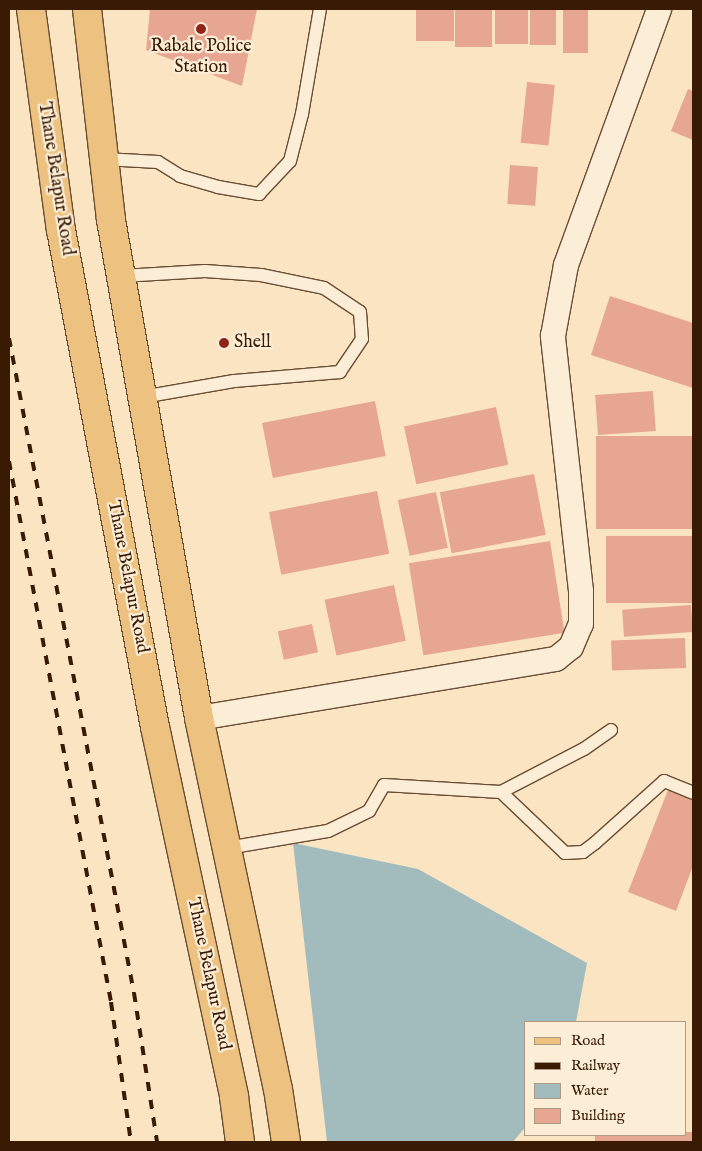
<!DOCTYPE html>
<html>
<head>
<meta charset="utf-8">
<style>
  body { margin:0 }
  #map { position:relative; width:702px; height:1151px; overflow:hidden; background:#fae4c1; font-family:"IM FELL English",serif }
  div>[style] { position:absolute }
  .water>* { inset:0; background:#a2bcbd }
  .building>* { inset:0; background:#e6a691; transform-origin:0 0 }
  .roads { filter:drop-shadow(1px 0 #694d33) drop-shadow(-1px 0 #694d33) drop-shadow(0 1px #694d33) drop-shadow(0 -1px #694d33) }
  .service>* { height:12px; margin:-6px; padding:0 6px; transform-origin:6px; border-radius:6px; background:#fcedd7 }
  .minor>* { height:24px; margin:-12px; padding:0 12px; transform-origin:12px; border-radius:12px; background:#fcedd7 }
  .primary>* { height:28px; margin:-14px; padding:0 14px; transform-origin:14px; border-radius:14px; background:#edc280 }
  .rail>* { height:4px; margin-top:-2px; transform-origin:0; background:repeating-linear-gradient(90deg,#391b04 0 9px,transparent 0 18px) }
  .dots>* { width:14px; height:14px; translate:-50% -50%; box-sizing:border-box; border:2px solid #fcedd7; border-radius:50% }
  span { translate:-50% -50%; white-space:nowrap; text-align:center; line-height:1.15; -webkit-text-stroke:4.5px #fcedd7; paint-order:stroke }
  .poi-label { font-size:18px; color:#391b04 }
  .left { translate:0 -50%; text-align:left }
  .street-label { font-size:18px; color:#391b04 }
  .frame { position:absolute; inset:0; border:10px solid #391b04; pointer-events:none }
  .legend { position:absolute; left:524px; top:1021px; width:162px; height:115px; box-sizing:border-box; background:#fcedd7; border:1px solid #ae9983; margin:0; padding:6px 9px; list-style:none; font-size:15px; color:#391b04 }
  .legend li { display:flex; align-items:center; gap:10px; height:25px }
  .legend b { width:25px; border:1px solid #ae9983 }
</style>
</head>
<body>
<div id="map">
  <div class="water">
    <i style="clip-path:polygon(293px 843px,418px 869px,587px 963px,576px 1022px,526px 1022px,526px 1126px,513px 1142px,327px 1142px)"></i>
  </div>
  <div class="building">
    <i style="clip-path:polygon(150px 9px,257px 9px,242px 86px,146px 50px)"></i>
    <i style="left:416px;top:9px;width:38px;height:32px"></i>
    <i style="left:455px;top:9px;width:37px;height:38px"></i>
    <i style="left:495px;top:9px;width:33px;height:35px"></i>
    <i style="left:530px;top:9px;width:26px;height:36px"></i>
    <i style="left:563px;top:9px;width:25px;height:44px"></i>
    <i style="left:527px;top:82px;width:28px;height:61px;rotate:6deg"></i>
    <i style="clip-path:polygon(688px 89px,693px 91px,693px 140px,671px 131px)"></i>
    <i style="left:510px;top:165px;width:28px;height:39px;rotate:4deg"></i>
    <i style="clip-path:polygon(610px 296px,693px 323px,693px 388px,591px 355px)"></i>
    <i style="left:653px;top:391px;width:40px;height:58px;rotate:86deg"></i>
    <i style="left:375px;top:401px;width:56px;height:115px;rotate:79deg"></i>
    <i style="left:496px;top:407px;width:59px;height:94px;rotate:78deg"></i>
    <i style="left:693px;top:436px;width:93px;height:97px;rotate:90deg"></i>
    <i style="left:534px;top:474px;width:62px;height:96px;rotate:79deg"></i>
    <i style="left:377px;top:491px;width:64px;height:110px;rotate:79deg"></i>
    <i style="left:436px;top:492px;width:57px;height:39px;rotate:78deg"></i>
    <i style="left:693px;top:536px;width:67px;height:87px;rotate:90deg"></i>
    <i style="left:550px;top:541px;width:93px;height:143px;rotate:81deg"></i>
    <i style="left:394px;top:585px;width:57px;height:71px;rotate:78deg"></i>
    <i style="left:691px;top:605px;width:27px;height:69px;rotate:86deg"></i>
    <i style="left:312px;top:624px;width:29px;height:35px;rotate:78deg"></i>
    <i style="left:685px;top:638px;width:30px;height:74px;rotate:88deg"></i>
    <i style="clip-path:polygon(668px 790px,693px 800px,693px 866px,676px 911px,628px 892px)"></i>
    <i style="clip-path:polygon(686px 1132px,693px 1132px,693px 1142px,595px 1142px,595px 1135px,686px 1135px)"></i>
  </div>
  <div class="roads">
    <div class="service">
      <i style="left:104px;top:159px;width:54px;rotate:3.2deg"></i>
      <i style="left:158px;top:162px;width:26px;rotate:32deg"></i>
      <i style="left:180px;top:176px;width:40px;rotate:16deg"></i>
      <i style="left:218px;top:187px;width:42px;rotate:9.7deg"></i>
      <i style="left:259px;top:194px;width:45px;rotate:-46.8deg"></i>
      <i style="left:290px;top:161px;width:49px;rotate:-75.7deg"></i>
      <i style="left:302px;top:114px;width:107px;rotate:-80.3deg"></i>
      <i style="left:122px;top:276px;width:83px;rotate:-3.4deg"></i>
      <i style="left:205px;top:271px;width:56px;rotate:4.1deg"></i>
      <i style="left:261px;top:275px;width:64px;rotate:11.7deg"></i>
      <i style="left:324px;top:288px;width:43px;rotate:33.7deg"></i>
      <i style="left:360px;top:312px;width:27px;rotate:86deg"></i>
      <i style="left:362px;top:339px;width:40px;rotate:124deg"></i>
      <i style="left:340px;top:372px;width:106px;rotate:175.1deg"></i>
      <i style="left:234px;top:381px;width:93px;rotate:170.1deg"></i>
      <i style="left:501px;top:792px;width:88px;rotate:43.6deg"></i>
      <i style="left:565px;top:853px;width:18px;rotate:-3deg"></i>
      <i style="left:583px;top:852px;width:15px;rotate:-37deg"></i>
      <i style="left:595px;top:843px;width:93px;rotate:-41.9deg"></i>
      <i style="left:664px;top:781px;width:31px;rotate:22deg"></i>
      <i style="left:227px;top:848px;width:102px;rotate:-9.6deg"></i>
      <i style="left:328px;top:831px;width:46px;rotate:-26deg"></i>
      <i style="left:369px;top:811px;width:30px;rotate:-60deg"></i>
      <i style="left:384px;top:785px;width:117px;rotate:3.4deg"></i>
      <i style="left:501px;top:792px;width:93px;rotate:-27.4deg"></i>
      <i style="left:584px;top:749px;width:33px;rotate:-35deg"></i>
    </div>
    <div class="minor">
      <i style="left:199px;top:718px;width:362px;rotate:-9.4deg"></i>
      <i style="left:556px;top:659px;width:19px;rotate:-39deg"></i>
      <i style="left:571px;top:647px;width:25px;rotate:-67deg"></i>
      <i style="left:581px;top:624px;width:33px;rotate:-90deg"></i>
      <i style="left:581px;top:591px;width:257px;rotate:-96.3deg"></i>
      <i style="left:553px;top:336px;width:72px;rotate:-79.6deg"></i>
      <i style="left:566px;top:265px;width:272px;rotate:-70deg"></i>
    </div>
    <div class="primary">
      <i style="left:31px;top:9px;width:223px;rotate:82.3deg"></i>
      <i style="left:61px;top:230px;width:506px;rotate:79.29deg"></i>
      <i style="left:155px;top:727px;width:378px;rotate:77.9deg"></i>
      <i style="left:234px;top:1097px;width:45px;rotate:82.4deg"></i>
      <i style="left:87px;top:9px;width:212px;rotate:83.5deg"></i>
      <i style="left:111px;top:220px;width:506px;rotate:79.98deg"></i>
      <i style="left:199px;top:718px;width:379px;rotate:78deg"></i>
      <i style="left:278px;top:1089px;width:54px;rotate:81.4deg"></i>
    </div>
  </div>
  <div class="rail">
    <i style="left:9px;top:338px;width:667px;rotate:79.2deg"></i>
    <i style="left:134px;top:993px;width:151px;rotate:81.2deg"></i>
    <i style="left:9px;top:461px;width:551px;rotate:79.32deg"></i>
    <i style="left:111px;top:1002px;width:141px;rotate:81.9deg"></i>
  </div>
  <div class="dots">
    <i style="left:201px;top:29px;background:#8f2418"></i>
    <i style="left:224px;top:343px;background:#8f2418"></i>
  </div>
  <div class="poi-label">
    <span style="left:201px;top:58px">Rabale Police<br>Station</span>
    <span class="left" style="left:234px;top:343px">Shell</span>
  </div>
  <div class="street-label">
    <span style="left:55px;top:179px;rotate:81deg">Thane Belapur Road</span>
    <span style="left:127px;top:577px;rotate:79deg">Thane Belapur Road</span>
    <span style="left:208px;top:974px;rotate:78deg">Thane Belapur Road</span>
  </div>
  <div class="frame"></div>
  <ul class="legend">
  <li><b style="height:6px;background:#edc280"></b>Road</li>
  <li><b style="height:6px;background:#391b04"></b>Railway</li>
  <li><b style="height:14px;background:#a2bcbd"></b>Water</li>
  <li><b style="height:14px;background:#e6a691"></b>Building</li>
  </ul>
</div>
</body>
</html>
